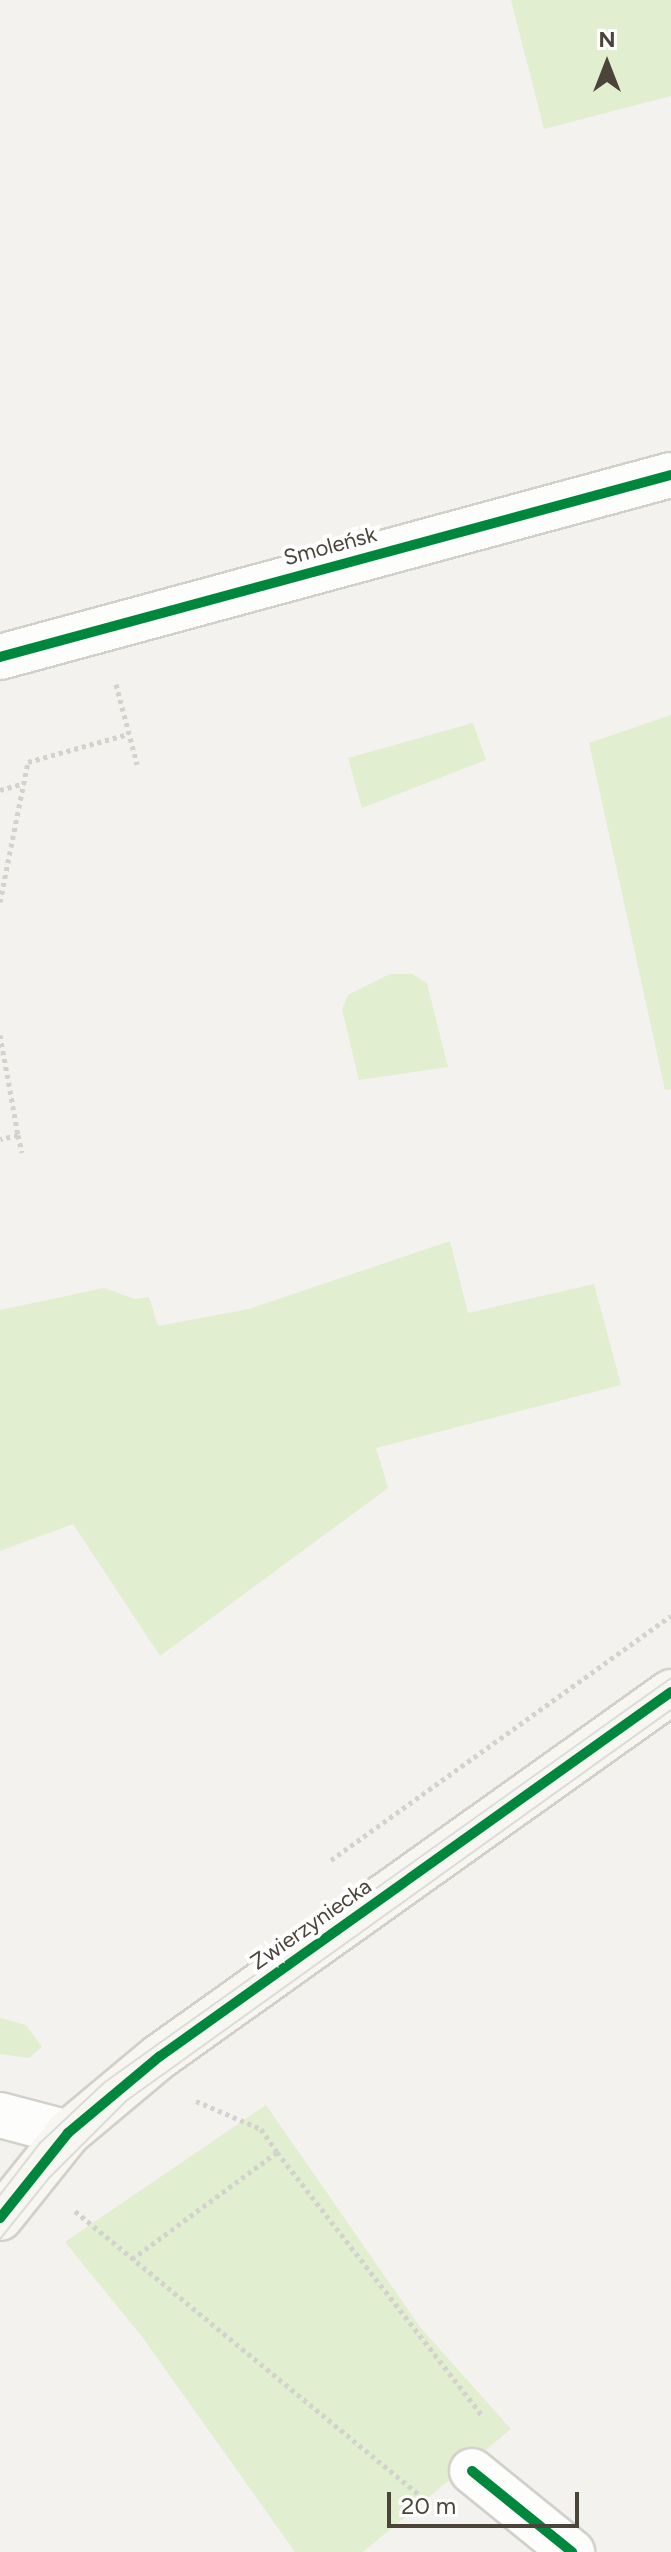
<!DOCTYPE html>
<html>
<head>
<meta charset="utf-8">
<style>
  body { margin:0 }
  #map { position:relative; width:671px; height:2552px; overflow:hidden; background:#f4f2ee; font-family:Figtree,sans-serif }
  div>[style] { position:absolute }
  .green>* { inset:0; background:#e1eecf }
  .path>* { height:5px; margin-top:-2.5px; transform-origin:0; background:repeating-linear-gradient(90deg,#d3d2cc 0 4px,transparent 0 8px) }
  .roads { filter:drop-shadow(2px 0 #d2d0cb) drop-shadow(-2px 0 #d2d0cb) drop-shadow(0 2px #d2d0cb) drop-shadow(0 -2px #d2d0cb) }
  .street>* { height:44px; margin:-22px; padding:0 22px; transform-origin:22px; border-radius:22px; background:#fdfdfc }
  .secondary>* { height:44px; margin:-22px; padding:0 22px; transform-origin:22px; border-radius:22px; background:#f7f6f1 }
  .tram>* { height:2px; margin:-1px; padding:0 1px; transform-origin:1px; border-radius:1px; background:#dbdbda }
  .cycleway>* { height:10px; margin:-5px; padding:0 5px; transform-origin:5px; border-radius:5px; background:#00873e }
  span { translate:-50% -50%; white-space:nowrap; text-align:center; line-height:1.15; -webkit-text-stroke:8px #fff; paint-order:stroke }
  .street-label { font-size:22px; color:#4b4439 }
  .north { position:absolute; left:567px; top:24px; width:80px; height:80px; -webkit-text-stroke:6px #fff; paint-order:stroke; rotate:0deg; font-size:22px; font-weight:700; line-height:32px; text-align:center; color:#4b4439 }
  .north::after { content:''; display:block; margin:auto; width:28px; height:36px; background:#4b4439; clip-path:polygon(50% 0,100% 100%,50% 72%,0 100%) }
  .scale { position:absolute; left:387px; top:2492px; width:192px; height:36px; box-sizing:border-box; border:4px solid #4b4439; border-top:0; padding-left:10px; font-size:24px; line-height:28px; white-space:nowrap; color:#4b4439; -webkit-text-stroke:6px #fff; paint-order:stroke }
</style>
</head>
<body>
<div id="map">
  <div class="green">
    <i style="clip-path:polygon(511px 0,671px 0,671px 96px,544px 129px)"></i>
    <i style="clip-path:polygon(671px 715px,671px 1089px,665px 1090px,589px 743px)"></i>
    <i style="clip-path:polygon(473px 723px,486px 760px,362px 808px,348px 758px)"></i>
    <i style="clip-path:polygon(390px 974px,412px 974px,427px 983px,448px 1067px,359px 1080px,342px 1009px,348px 995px)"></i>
    <i style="clip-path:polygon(450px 1241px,468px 1313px,594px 1284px,621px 1385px,376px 1448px,388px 1488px,160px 1656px,73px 1524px,0 1551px,0 1310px,104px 1288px,135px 1299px,149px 1297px,158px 1326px,249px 1309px)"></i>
    <i style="clip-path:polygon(0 2018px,26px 2025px,42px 2047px,29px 2058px,0 2054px)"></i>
    <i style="clip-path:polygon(266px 2105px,420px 2327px,511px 2429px,363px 2552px,295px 2552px,143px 2338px,65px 2242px)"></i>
  </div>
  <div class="path">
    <i style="left:116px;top:684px;width:83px;rotate:75.3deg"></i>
    <i style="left:0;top:790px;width:25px;rotate:-16deg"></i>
    <i style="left:0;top:902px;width:143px;rotate:-78.7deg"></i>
    <i style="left:28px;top:762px;width:104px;rotate:-15.6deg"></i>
    <i style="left:0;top:1035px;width:102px;rotate:79.8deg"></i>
    <i style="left:18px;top:1135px;width:18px;rotate:167deg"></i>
    <i style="left:18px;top:1135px;width:18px;rotate:77deg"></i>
    <i style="left:331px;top:1860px;width:418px;rotate:-35.7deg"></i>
    <i style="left:196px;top:2101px;width:71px;rotate:23.3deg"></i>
    <i style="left:261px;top:2129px;width:28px;rotate:55deg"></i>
    <i style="left:75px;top:2211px;width:450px;rotate:39.5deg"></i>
    <i style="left:132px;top:2259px;width:180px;rotate:-36.4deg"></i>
    <i style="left:277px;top:2152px;width:336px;rotate:52.1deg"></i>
  </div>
  <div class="roads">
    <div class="street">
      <i style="left:0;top:657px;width:695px;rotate:-15.18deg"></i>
      <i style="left:0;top:2115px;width:70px;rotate:14.8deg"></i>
      <i style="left:472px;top:2471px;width:129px;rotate:39deg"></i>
    </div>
    <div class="secondary">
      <i style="left:0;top:2218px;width:109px;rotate:-51.3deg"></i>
      <i style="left:68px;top:2133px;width:119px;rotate:-39.9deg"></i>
      <i style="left:159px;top:2057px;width:629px;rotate:-35.48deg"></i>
    </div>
  </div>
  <div class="tram">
    <i style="left:0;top:2195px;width:66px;rotate:-52.4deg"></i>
    <i style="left:40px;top:2143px;width:89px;rotate:-43.2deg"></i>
    <i style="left:105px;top:2082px;width:695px;rotate:-35.52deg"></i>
    <i style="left:0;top:2239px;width:78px;rotate:-51.2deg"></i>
    <i style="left:49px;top:2178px;width:109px;rotate:-45deg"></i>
    <i style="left:126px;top:2101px;width:671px;rotate:-35.66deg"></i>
  </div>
  <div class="cycleway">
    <i style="left:0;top:657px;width:695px;rotate:-15.18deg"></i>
    <i style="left:0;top:2218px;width:109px;rotate:-51.3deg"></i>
    <i style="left:68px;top:2133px;width:119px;rotate:-39.9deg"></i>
    <i style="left:159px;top:2057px;width:629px;rotate:-35.48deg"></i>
    <i style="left:472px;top:2471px;width:129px;rotate:39deg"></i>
  </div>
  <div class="street-label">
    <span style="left:330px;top:546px;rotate:-15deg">Smoleńsk</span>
    <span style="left:311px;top:1924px;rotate:-35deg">Zwierzyniecka</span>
  </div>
  <div class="north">N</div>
  <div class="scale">20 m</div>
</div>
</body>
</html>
